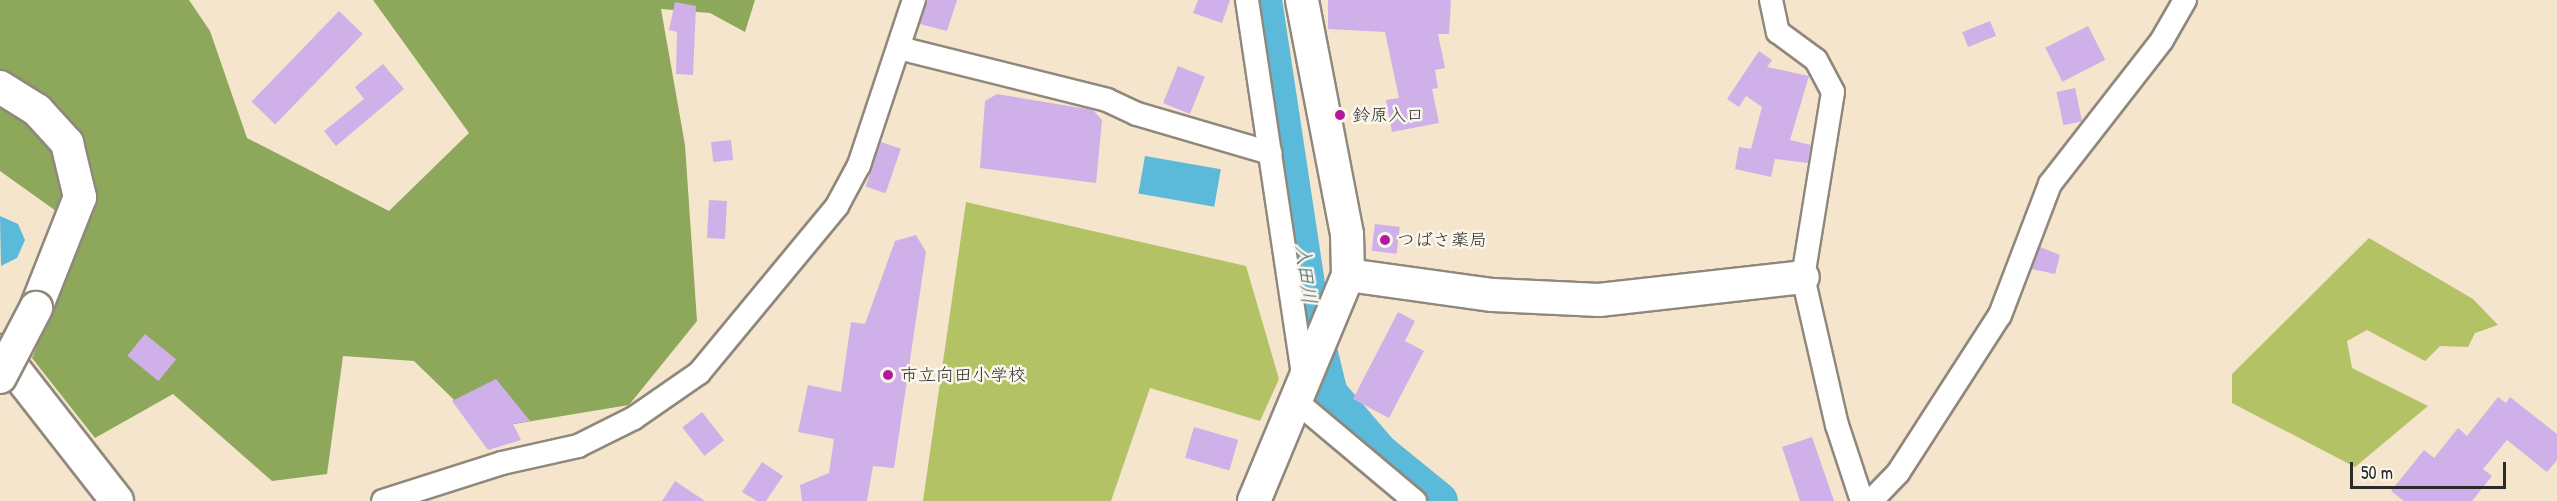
<!DOCTYPE html>
<html>
<head>
<meta charset="utf-8">
<style>
  body { margin:0 }
  #map { position:relative; width:2557px; height:501px; overflow:hidden; background:#f4e5cc; font-family:"Patrick Hand","Klee One",sans-serif }
  div>[style] { position:absolute }
  .green>* { inset:0; background:#b2c264 }
  .forest>* { inset:0; background:#8da85a }
  .water>* { inset:0; background:#5bb9da; transform-origin:0 0 }
  .river>* { height:38px; margin:-19px; padding:0 19px; transform-origin:19px; border-radius:19px; background:#5bb9da }
  .building>* { inset:0; background:#d0b0e8; transform-origin:0 0 }
  .roads { filter:drop-shadow(2px 0 #90887c) drop-shadow(-2px 0 #90887c) drop-shadow(0 2px #90887c) drop-shadow(0 -2px #90887c) }
  .street>* { height:22px; margin:-11px; padding:0 11px; transform-origin:11px; border-radius:11px; background:#fff }
  .secondary>* { height:32px; margin:-16px; padding:0 16px; transform-origin:16px; border-radius:16px; background:#fff }
  .bridges { filter:drop-shadow(2px 0 #90887c) drop-shadow(-2px 0 #90887c) drop-shadow(0 2px #90887c) drop-shadow(0 -2px #90887c) }
  .secondary-bridge>* { height:32px; margin:-16px; padding:0 16px; transform-origin:16px; border-radius:16px; background:#fff }
  .dots>* { width:16px; height:16px; translate:-50% -50%; box-sizing:border-box; border:3px solid #fbf7ec; border-radius:50% }
  span { translate:-50% -50%; white-space:nowrap; text-align:center; line-height:1.15; -webkit-text-stroke:5px #fbf7ec; paint-order:stroke }
  .poi-label { font-size:18px; color:#2b2b2b }
  .left { translate:0 -50%; text-align:left }
  .water-label { font-size:20px; color:#3c5d68; font-style:italic }
  .scale { position:absolute; left:2350px; top:462px; width:156px; height:27px; box-sizing:border-box; border:3px solid #2b2b2b; border-top:0; padding-left:8px; font-size:18px; line-height:21px; white-space:nowrap; color:#2b2b2b; -webkit-text-stroke:4px #fbf7ec; paint-order:stroke }
</style>
</head>
<body>
<div id="map">
  <div class="green">
    <i style="clip-path:polygon(966px 202px,1246px 266px,1279px 379px,1260px 421px,1150px 388px,1111px 501px,923px 501px)"></i>
    <i style="clip-path:polygon(2369px 238px,2473px 299px,2498px 325px,2475px 333px,2468px 347px,2440px 346px,2425px 361px,2367px 330px,2347px 341px,2352px 368px,2428px 406px,2355px 467px,2232px 403px,2232px 374px)"></i>
  </div>
  <div class="forest">
    <i style="clip-path:polygon(0 0,189px 0,210px 31px,247px 138px,389px 211px,469px 133px,373px 0,755px 0,745px 32px,710px 13px,661px 9px,685px 145px,697px 321px,629px 405px,484px 429px,414px 361px,343px 356px,327px 474px,272px 481px,173px 394px,95px 438px,32px 358px,84px 231px,0 171px)"></i>
  </div>
  <div class="water">
    <i style="left:1145px;top:156px;width:77px;height:38px;rotate:10deg"></i>
    <i style="clip-path:polygon(0 216px,18px 224px,25px 240px,17px 258px,1px 266px)"></i>
  </div>
  <div class="river">
    <i style="left:1263px;top:0;width:333px;rotate:81.4deg"></i>
    <i style="left:1313px;top:329px;width:67px;rotate:76.2deg"></i>
    <i style="left:1329px;top:394px;width:78px;rotate:49.2deg"></i>
    <i style="left:1380px;top:453px;width:76px;rotate:39.1deg"></i>
  </div>
  <div class="building">
    <i style="clip-path:polygon(928px 0,957px 0,947px 31px,920px 24px)"></i>
    <i style="clip-path:polygon(1198px 0,1230px 0,1222px 23px,1193px 13px)"></i>
    <i style="clip-path:polygon(1328px 0,1451px 0,1449px 34px,1438px 34px,1445px 68px,1435px 70px,1438px 88px,1432px 89px,1439px 123px,1392px 132px,1386px 100px,1399px 98px,1385px 32px,1328px 29px)"></i>
    <i style="clip-path:polygon(675px 2px,696px 6px,693px 75px,676px 74px,677px 32px,669px 30px)"></i>
    <i style="left:339px;top:11px;width:33px;height:126px;rotate:44deg"></i>
    <i style="left:1990px;top:21px;width:16px;height:30px;rotate:68deg"></i>
    <i style="left:2088px;top:26px;width:38px;height:48px;rotate:63deg"></i>
    <i style="clip-path:polygon(1759px 51px,1772px 60px,1767px 67px,1809px 76px,1790px 140px,1811px 145px,1808px 163px,1775px 159px,1771px 177px,1735px 169px,1739px 147px,1751px 149px,1762px 107px,1746px 96px,1739px 107px,1727px 99px)"></i>
    <i style="clip-path:polygon(383px 64px,404px 89px,336px 146px,324px 131px,364px 99px,355px 87px)"></i>
    <i style="left:1178px;top:66px;width:29px;height:40px;rotate:22deg"></i>
    <i style="left:2075px;top:88px;width:34px;height:19px;rotate:78deg"></i>
    <i style="clip-path:polygon(997px 94px,1093px 110px,1102px 120px,1096px 183px,980px 168px,985px 101px)"></i>
    <i style="left:731px;top:140px;width:20px;height:20px;rotate:84deg"></i>
    <i style="left:881px;top:142px;width:21px;height:47px;rotate:19deg"></i>
    <i style="left:709px;top:200px;width:18px;height:38px;rotate:3deg"></i>
    <i style="left:1375px;top:224px;width:25px;height:27px;rotate:7deg"></i>
    <i style="clip-path:polygon(916px 235px,926px 252px,894px 468px,873px 466px,867px 501px,802px 501px,800px 485px,829px 473px,834px 439px,798px 432px,808px 385px,841px 392px,851px 322px,865px 324px,895px 241px)"></i>
    <i style="clip-path:polygon(2040px 247px,2060px 255px,2055px 274px,2032px 269px)"></i>
    <i style="clip-path:polygon(1398px 312px,1415px 321px,1405px 341px,1424px 351px,1389px 418px,1353px 399px)"></i>
    <i style="left:145px;top:334px;width:40px;height:28px;rotate:39deg"></i>
    <i style="clip-path:polygon(496px 379px,530px 421px,513px 424px,521px 440px,488px 450px,452px 401px)"></i>
    <i style="clip-path:polygon(2498px 397px,2506px 403px,2510px 397px,2557px 434px,2557px 460px,2547px 472px,2507px 440px,2483px 469px,2492px 476px,2472px 501px,2404px 501px,2391px 491px,2424px 450px,2434px 458px,2458px 428px,2467px 436px)"></i>
    <i style="left:702px;top:412px;width:36px;height:25px;rotate:52deg"></i>
    <i style="left:1194px;top:427px;width:46px;height:32px;rotate:16deg"></i>
    <i style="clip-path:polygon(1812px 437px,1834px 501px,1800px 501px,1782px 447px)"></i>
    <i style="clip-path:polygon(762px 462px,783px 476px,766px 501px,757px 501px,742px 492px)"></i>
    <i style="clip-path:polygon(675px 481px,705px 501px,662px 501px)"></i>
  </div>
  <div class="roads">
    <div class="street">
      <i style="left:1247px;top:0;width:384px;rotate:81.5deg"></i>
      <i style="left:1771px;top:0;width:33px;rotate:78deg"></i>
      <i style="left:1778px;top:32px;width:47px;rotate:36.4deg"></i>
      <i style="left:1816px;top:60px;width:36px;rotate:62deg"></i>
      <i style="left:1833px;top:92px;width:187px;rotate:99.2deg"></i>
      <i style="left:1803px;top:277px;width:152px;rotate:77.1deg"></i>
      <i style="left:1837px;top:425px;width:80px;rotate:71.8deg"></i>
      <i style="left:899px;top:48px;width:214px;rotate:14deg"></i>
      <i style="left:1107px;top:100px;width:33px;rotate:25deg"></i>
      <i style="left:1137px;top:114px;width:139px;rotate:16.3deg"></i>
      <i style="left:1297px;top:402px;width:154px;rotate:40deg"></i>
      <i style="left:383px;top:501px;width:125px;rotate:-17.7deg"></i>
      <i style="left:502px;top:463px;width:78px;rotate:-12.6deg"></i>
      <i style="left:578px;top:446px;width:63px;rotate:-26.6deg"></i>
      <i style="left:634px;top:418px;width:79px;rotate:-34.7deg"></i>
      <i style="left:699px;top:373px;width:217px;rotate:-50.4deg"></i>
      <i style="left:837px;top:206px;width:47px;rotate:-61.8deg"></i>
      <i style="left:859px;top:165px;width:174px;rotate:-71.6deg"></i>
      <i style="left:1871px;top:501px;width:39px;rotate:-46deg"></i>
      <i style="left:1898px;top:473px;width:188px;rotate:-57.2deg"></i>
      <i style="left:2000px;top:315px;width:140px;rotate:-69.1deg"></i>
      <i style="left:2050px;top:184px;width:182px;rotate:-52.1deg"></i>
      <i style="left:2162px;top:40px;width:46px;rotate:-60.1deg"></i>
    </div>
    <div class="secondary">
      <i style="left:0;top:87px;width:44px;rotate:31.9deg"></i>
      <i style="left:37px;top:110px;width:45px;rotate:47.7deg"></i>
      <i style="left:67px;top:143px;width:56px;rotate:76.5deg"></i>
      <i style="left:80px;top:197px;width:119px;rotate:111.6deg"></i>
      <i style="left:1348px;top:275px;width:146px;rotate:7.9deg"></i>
      <i style="left:1493px;top:295px;width:106px;rotate:2.7deg"></i>
      <i style="left:1599px;top:300px;width:205px;rotate:-6.4deg"></i>
      <i style="left:0;top:351px;width:190px;rotate:52deg"></i>
      <i style="left:1254px;top:501px;width:245px;rotate:-67.4deg"></i>
      <i style="left:1348px;top:275px;width:41px;rotate:-91.4deg"></i>
      <i style="left:1347px;top:234px;width:238px;rotate:-100.9deg"></i>
    </div>
  </div>
  <div class="bridges">
    <div class="secondary-bridge">
      <i style="left:0;top:377px;width:78px;rotate:-62.4deg"></i>
    </div>
  </div>
  <div class="dots">
    <i style="left:1340px;top:115px;background:#b5179e"></i>
    <i style="left:1385px;top:240px;background:#b5179e"></i>
    <i style="left:888px;top:375px;background:#b5179e"></i>
  </div>
  <div class="poi-label">
    <span class="left" style="left:1352px;top:115px">鈴原入口</span>
    <span class="left" style="left:1397px;top:240px">つばさ薬局</span>
    <span class="left" style="left:900px;top:375px">市立向田小学校</span>
  </div>
  <div class="water-label">
    <span style="left:1307px;top:274px;rotate:83deg">入田川</span>
  </div>
  <div class="scale">50 m</div>
</div>
</body>
</html>
